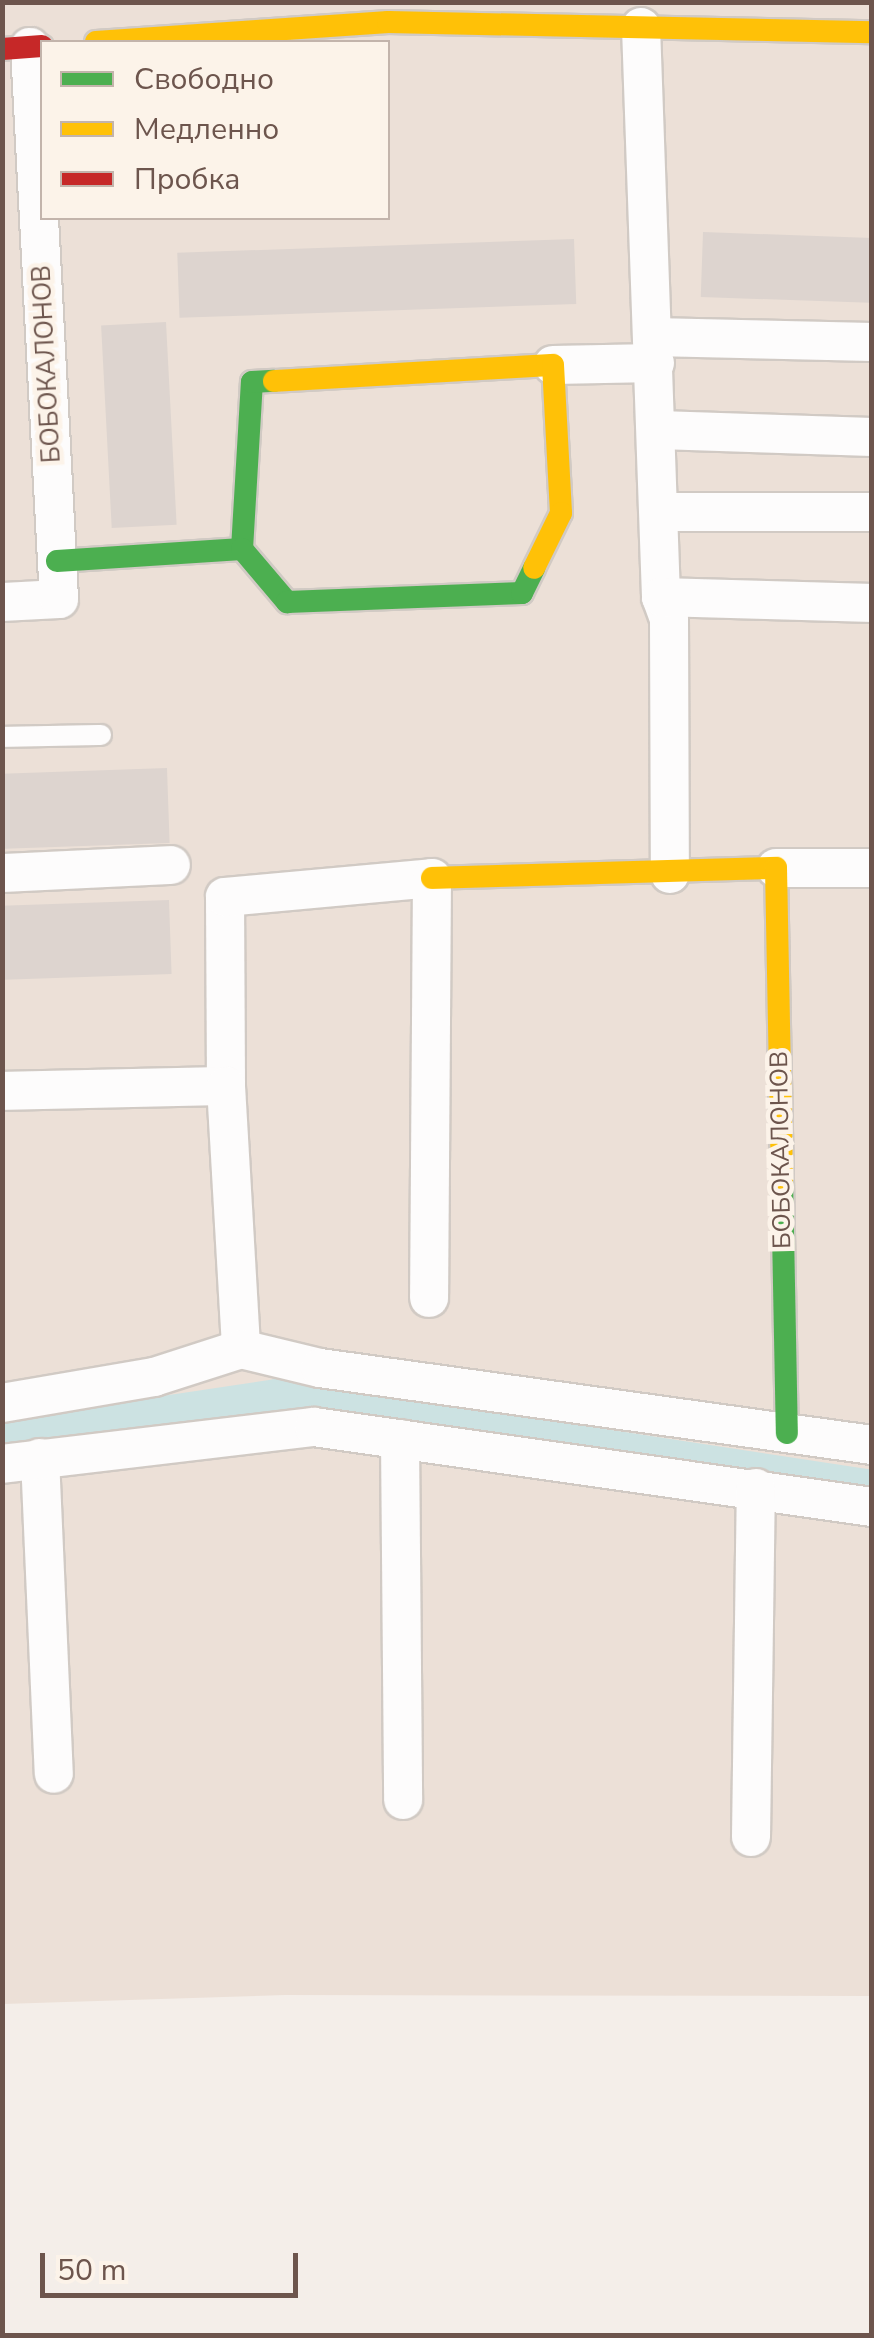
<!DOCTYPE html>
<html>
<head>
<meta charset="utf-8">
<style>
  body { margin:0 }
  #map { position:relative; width:874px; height:2338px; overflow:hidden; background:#f4eee9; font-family:"Nunito Sans",sans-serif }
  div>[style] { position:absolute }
  .residential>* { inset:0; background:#ece0d7 }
  .canal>* { height:35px; margin:-17.5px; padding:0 17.5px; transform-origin:17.5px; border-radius:17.5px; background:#cce2e2 }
  .building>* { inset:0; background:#ddd4cf; transform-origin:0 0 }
  .roads { filter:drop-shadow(2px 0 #d1cac4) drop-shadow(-2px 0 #d1cac4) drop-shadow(0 2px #d1cac4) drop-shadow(0 -2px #d1cac4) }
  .lane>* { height:20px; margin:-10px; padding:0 10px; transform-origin:10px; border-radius:10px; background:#fdfcfc }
  .street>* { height:38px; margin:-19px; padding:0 19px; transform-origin:19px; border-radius:19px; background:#fdfcfc }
  .fast>* { height:22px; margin:-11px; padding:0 11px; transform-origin:11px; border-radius:11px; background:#4caf50 }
  .slow>* { height:22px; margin:-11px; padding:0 11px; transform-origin:11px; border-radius:11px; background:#ffc107 }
  .jam>* { height:22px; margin:-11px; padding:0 11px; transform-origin:11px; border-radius:11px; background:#c62828 }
  span { translate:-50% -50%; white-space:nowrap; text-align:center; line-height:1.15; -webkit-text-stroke:9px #fcf3e9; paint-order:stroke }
  .street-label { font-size:25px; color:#6d554d }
  .frame { position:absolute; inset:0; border:5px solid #6d554d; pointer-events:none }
  .legend { position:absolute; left:40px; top:40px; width:350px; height:180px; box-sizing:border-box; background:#fcf3e9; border:2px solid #c3b4ab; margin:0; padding:12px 18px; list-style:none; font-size:30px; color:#6d554d }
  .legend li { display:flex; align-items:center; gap:20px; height:50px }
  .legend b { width:50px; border:2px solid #c3b4ab }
  .scale { position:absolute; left:40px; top:2253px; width:258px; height:45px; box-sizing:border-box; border:5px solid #6d554d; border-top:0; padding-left:12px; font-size:30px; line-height:35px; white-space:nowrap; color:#6d554d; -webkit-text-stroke:8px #fcf3e9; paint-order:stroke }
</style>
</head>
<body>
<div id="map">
  <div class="residential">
    <i style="clip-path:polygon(evenodd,2px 3px,871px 3px,871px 1996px,285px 1995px,3px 2004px,2px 3px,42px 42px,388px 42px,388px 218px,42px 218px,42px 42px)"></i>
  </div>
  <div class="canal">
    <i style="left:2px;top:1437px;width:277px;rotate:-8.5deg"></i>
    <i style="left:276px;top:1396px;width:603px;rotate:8.68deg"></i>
  </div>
  <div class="building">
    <i style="left:703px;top:232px;width:169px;height:65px;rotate:2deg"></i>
    <i style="left:574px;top:239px;width:65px;height:397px;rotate:88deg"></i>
    <i style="left:166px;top:322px;width:203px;height:65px;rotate:87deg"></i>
    <i style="left:167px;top:768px;width:75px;height:165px;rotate:88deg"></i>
    <i style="left:169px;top:900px;width:74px;height:167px;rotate:88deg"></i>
  </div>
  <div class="roads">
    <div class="lane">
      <i style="left:2px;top:737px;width:99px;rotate:-1.2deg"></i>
    </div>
    <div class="street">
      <i style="left:641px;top:27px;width:570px;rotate:87.99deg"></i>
      <i style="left:661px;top:597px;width:23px;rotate:70deg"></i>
      <i style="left:669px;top:619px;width:255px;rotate:89.8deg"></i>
      <i style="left:653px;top:337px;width:219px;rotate:1.3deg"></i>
      <i style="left:553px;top:365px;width:102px;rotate:-1.1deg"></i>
      <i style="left:659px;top:430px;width:213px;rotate:1.9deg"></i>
      <i style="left:661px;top:512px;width:211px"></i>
      <i style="left:661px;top:597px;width:211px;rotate:1.6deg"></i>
      <i style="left:2px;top:602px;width:57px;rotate:-3deg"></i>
      <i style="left:59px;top:599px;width:553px;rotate:-93.01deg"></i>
      <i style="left:776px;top:868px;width:96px"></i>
      <i style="left:2px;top:873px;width:169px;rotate:-2.7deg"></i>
      <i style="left:226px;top:1086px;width:189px;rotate:-90.3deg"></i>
      <i style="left:225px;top:897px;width:208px;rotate:-5.2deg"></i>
      <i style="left:432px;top:878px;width:420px;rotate:90.4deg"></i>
      <i style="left:2px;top:1091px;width:224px;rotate:-1.3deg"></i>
      <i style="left:226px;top:1086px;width:263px;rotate:86.7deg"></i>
      <i style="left:2px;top:1403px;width:154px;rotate:-9.7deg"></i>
      <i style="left:154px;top:1377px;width:91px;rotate:-17.8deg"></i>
      <i style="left:241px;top:1349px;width:81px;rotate:13.5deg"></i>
      <i style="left:320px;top:1368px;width:557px;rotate:7.94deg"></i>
      <i style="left:400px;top:1439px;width:361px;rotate:89.5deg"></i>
      <i style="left:40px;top:1458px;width:316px;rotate:87.5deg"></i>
      <i style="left:2px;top:1464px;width:314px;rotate:-6.8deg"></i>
      <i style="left:314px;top:1427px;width:564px;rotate:8.16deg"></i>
      <i style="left:751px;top:1837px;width:349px;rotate:-89.2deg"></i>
    </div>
    <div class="fast">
      <i style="left:242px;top:549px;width:167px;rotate:-86.6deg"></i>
      <i style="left:252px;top:382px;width:22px;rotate:-3deg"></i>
      <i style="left:57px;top:561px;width:185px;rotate:-3.7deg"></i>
      <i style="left:242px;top:549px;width:70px;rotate:49.7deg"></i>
      <i style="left:287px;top:602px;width:235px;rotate:-2.2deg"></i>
      <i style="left:522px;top:593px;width:28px;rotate:-64deg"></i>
      <i style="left:782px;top:1180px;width:253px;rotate:88.9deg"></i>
    </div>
    <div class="slow">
      <i style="left:96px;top:42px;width:293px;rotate:-3.9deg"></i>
      <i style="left:388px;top:22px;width:484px;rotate:1.2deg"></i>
      <i style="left:274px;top:381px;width:279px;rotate:-3.3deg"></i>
      <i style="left:553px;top:365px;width:148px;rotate:86.9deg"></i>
      <i style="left:561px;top:513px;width:61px;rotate:116.1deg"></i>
      <i style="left:432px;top:878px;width:344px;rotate:-1.7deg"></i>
      <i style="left:776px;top:868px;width:312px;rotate:88.9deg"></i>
    </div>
    <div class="jam">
      <i style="left:2px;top:49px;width:40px;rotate:-4.3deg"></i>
    </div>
  </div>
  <div class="street-label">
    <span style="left:47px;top:364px;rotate:-93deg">БОБОКАЛОНОВ</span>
    <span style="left:781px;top:1150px;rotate:-91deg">БОБОКАЛОНОВ</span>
  </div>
  <div class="frame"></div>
  <ul class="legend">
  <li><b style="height:12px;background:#4caf50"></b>Свободно</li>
  <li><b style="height:12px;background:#ffc107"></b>Медленно</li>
  <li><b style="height:12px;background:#c62828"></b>Пробка</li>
  </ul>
  <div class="scale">50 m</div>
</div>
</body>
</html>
